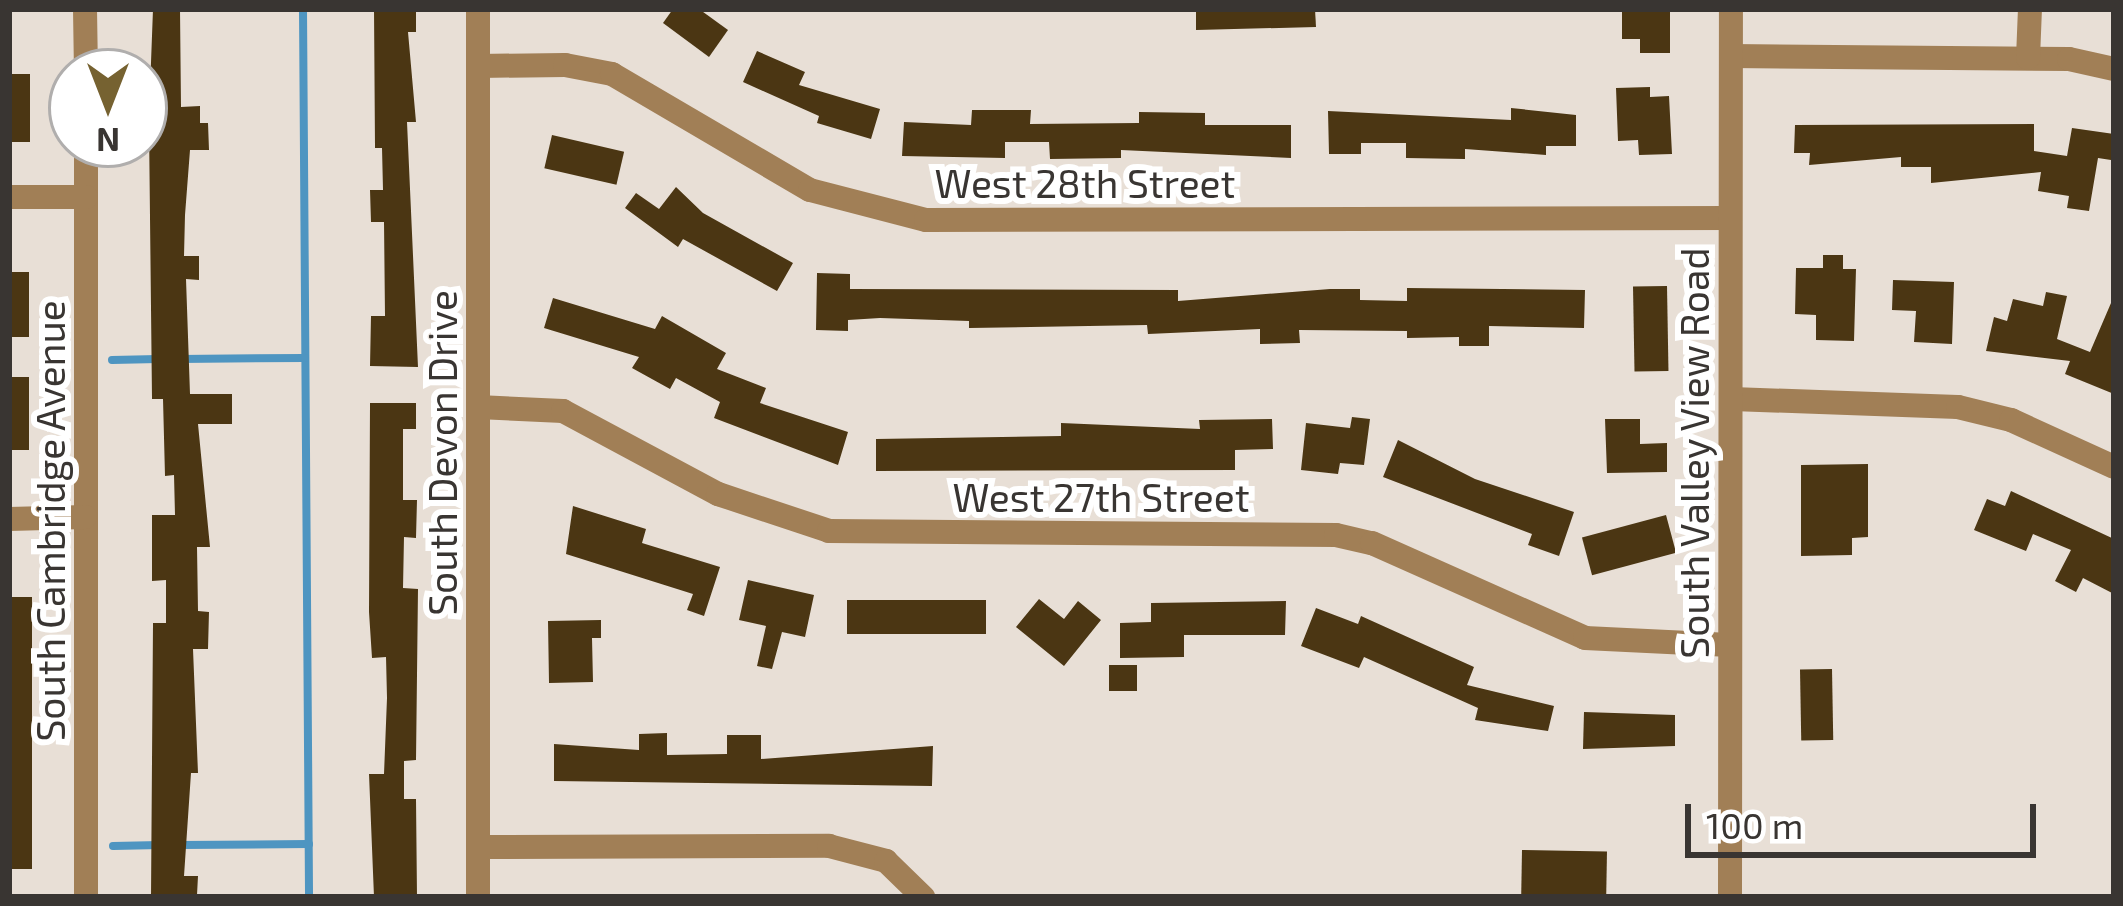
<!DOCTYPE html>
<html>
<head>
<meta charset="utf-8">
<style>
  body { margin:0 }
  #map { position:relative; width:2123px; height:906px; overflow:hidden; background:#e8dfd6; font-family:"Exo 2",sans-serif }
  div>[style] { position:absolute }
  .stream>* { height:8px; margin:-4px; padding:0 4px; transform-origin:4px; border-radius:4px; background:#4e95c1 }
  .building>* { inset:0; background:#4b3613; transform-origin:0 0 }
  .minor>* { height:24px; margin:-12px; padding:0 12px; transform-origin:12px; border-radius:12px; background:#a17f56 }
  .tertiary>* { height:24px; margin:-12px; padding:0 12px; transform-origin:12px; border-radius:12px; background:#a17f56 }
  span { translate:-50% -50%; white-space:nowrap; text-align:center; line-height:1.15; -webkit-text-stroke:12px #fff; paint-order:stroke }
  .street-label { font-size:39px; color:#393532 }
  .frame { position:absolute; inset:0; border:12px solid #393532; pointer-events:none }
  .north { position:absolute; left:48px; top:48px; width:120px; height:120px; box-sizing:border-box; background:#fff; border:3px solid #b0aead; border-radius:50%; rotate:180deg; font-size:33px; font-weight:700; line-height:48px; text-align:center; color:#393532 }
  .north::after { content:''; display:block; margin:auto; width:42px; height:54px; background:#766231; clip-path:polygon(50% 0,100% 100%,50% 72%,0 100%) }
  .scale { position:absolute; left:1685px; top:804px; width:351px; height:54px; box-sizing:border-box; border:6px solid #393532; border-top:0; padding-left:15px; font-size:36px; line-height:42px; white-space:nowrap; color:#393532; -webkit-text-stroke:9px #fff; paint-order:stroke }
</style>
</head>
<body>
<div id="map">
  <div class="stream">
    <i style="left:303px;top:9px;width:888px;rotate:89.61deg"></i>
    <i style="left:179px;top:359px;width:126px;rotate:-0.5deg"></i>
    <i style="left:112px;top:360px;width:46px;rotate:-1.2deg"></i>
    <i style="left:181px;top:845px;width:128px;rotate:-0.4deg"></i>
    <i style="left:113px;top:846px;width:47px;rotate:-1.2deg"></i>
  </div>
  <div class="building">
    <i style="clip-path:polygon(153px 9px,180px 9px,181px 107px,200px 106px,200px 123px,208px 123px,209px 150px,190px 150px,185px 215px,184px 256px,199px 256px,199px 280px,186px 279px,190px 394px,232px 394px,232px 424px,198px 424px,210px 547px,197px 547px,198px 611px,209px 612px,208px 649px,193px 649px,198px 773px,191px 773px,184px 876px,198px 876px,197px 895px,182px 897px,151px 897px,153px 623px,166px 623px,166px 580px,152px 581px,152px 515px,175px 515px,174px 475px,165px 476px,163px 399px,152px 399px,149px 126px,165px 126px,164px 90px,150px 89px)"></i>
    <i style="clip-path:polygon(374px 9px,416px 9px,416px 32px,408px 32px,416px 122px,407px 122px,418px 367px,370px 366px,371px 316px,385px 316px,384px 222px,371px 222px,370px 190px,383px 190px,382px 148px,375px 148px)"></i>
    <i style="clip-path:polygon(673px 9px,699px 9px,728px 30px,709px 57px,663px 23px)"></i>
    <i style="clip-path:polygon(1196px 9px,1315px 9px,1316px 27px,1196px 30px)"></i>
    <i style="clip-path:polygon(1622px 9px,1670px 9px,1670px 53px,1640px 53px,1640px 39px,1622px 39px)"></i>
    <i style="clip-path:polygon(757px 51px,805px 72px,799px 85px,880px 109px,871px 139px,817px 123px,819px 116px,743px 82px)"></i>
    <i style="left:9px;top:74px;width:21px;height:68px"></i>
    <i style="clip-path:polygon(1650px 87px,1650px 97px,1669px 96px,1672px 154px,1639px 155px,1638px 140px,1618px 141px,1616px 88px)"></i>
    <i style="clip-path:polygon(1511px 108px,1576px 115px,1576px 146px,1546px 146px,1546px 155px,1465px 149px,1465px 159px,1406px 158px,1406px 143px,1361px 143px,1361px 154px,1329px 154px,1328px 111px,1511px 120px)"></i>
    <i style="clip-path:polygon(972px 110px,1031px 110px,1030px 124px,1139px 123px,1139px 112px,1205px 113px,1205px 125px,1291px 125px,1291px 158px,1121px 150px,1121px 158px,1050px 159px,1049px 142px,1005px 142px,1005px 158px,902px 156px,904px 122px,971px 125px)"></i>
    <i style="clip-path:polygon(2034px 124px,2034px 151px,2067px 156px,2072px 128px,2114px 134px,2111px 160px,2098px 158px,2089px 211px,2067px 208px,2069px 196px,2038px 191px,2041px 172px,1931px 183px,1931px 167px,1901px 167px,1901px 157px,1809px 165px,1810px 153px,1794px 153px,1795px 125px)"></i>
    <i style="left:552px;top:135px;width:74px;height:34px;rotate:13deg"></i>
    <i style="clip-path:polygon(676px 187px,703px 213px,793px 263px,777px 291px,683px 239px,678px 247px,625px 208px,636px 193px,659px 209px)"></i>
    <i style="clip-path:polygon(1823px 255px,1843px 255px,1843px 269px,1856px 269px,1854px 341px,1816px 340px,1816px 315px,1795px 314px,1796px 268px,1823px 268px)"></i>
    <i style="left:9px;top:272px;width:20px;height:65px"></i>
    <i style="clip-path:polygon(817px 273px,850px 274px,850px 289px,1178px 290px,1178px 301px,1330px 289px,1360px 289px,1360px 300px,1407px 301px,1407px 288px,1585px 290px,1584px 328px,1489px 326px,1489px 346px,1459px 346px,1459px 337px,1407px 338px,1407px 331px,1299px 330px,1300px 343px,1260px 344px,1260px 329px,1148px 334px,1147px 325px,969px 328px,969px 321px,880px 318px,848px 320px,848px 331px,816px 330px)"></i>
    <i style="clip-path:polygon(1893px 280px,1954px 282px,1952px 344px,1914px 342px,1916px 311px,1892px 310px)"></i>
    <i style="left:1667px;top:286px;width:85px;height:34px;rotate:89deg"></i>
    <i style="clip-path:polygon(2046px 292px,2067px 296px,2057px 339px,2090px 352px,2114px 296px,2114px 394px,2065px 374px,2070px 361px,1986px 351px,1994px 317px,2007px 321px,2013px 299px,2043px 306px)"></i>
    <i style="clip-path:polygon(553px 298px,655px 329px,662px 316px,726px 353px,717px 369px,766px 388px,760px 403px,848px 432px,838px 465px,714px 418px,720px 402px,676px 378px,670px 389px,632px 368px,639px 357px,544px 328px)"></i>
    <i style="left:9px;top:377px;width:20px;height:73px"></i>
    <i style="clip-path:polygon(370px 403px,416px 403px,416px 429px,403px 429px,403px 500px,417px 500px,416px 538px,404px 537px,403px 588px,418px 589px,416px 760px,404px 761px,404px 799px,416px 799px,417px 897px,374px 897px,369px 774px,384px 774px,387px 698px,386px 657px,372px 658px,369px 612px)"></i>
    <i style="clip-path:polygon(1352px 417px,1370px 419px,1364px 465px,1340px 463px,1338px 474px,1301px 470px,1306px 423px,1350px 428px)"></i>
    <i style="clip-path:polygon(1272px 419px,1273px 449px,1235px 450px,1235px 470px,876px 471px,876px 439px,1061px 436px,1061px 423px,1200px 429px,1199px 420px)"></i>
    <i style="clip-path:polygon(1605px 419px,1640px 419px,1640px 444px,1667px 443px,1667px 472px,1607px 473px)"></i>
    <i style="clip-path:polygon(1398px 440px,1475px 479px,1574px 512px,1559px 556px,1528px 545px,1532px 534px,1383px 477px)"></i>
    <i style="clip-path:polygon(1868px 464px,1868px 537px,1852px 538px,1852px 555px,1801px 556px,1801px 465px)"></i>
    <i style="clip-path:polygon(2011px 491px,2114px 539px,2114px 594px,2083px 578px,2076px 592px,2055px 581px,2071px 550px,2033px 534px,2026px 551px,1974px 530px,1987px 499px,2005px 506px)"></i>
    <i style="clip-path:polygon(573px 506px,646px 529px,642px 543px,720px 567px,704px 616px,687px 610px,693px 594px,566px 554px)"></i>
    <i style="left:1666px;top:515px;width:39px;height:87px;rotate:75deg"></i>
    <i style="clip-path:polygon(748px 580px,814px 595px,805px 637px,782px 632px,772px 669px,757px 666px,766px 626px,739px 620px)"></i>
    <i style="left:9px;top:597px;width:23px;height:272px"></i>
    <i style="clip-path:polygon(1039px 599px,1064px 619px,1078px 601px,1101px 620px,1064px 666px,1016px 627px)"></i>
    <i style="left:847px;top:600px;width:139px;height:34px"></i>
    <i style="clip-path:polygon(1286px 601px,1285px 635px,1184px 635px,1184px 657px,1120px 658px,1120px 623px,1151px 622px,1151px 603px)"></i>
    <i style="clip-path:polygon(1316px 608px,1358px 624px,1361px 616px,1474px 667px,1467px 685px,1554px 706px,1548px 731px,1475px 720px,1478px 708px,1364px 657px,1359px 668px,1301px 646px)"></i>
    <i style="clip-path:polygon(601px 620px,601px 638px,592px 638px,593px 682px,549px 683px,548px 621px)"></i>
    <i style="left:1109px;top:665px;width:28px;height:26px"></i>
    <i style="left:1832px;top:669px;width:71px;height:32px;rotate:89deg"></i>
    <i style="clip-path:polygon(1584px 712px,1675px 715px,1675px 746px,1583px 749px)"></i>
    <i style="clip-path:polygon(667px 733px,667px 755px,727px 754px,727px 735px,761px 735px,761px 759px,933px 746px,932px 786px,554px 781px,554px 744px,639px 750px,639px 734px)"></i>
    <i style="left:1522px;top:850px;width:85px;height:47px;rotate:1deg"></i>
  </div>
  <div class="minor">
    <i style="left:85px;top:9px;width:63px;rotate:89.1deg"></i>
    <i style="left:1731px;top:56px;width:338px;rotate:0.5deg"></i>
    <i style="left:2069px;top:59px;width:46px;rotate:12.5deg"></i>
    <i style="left:2028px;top:58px;width:49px;rotate:-87.7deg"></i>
    <i style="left:479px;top:66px;width:86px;rotate:-0.7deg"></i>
    <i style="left:565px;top:65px;width:48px;rotate:10.8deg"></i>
    <i style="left:612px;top:74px;width:229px;rotate:30.4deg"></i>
    <i style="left:810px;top:190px;width:120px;rotate:14.5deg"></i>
    <i style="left:926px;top:220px;width:804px;rotate:-0.14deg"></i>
    <i style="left:86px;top:144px;width:753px;rotate:90deg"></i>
    <i style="left:9px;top:197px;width:77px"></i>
    <i style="left:1732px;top:399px;width:226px;rotate:2deg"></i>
    <i style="left:1958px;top:407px;width:55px;rotate:13.8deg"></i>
    <i style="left:2011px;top:420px;width:113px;rotate:24.5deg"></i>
    <i style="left:478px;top:407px;width:85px;rotate:2.7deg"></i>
    <i style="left:563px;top:411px;width:176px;rotate:28.2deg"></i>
    <i style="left:718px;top:494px;width:117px;rotate:18.4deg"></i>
    <i style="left:829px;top:531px;width:507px;rotate:0.45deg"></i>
    <i style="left:1336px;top:535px;width:37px;rotate:13deg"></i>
    <i style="left:1372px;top:543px;width:233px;rotate:24deg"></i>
    <i style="left:1585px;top:638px;width:145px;rotate:2.8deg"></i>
    <i style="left:9px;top:519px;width:76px;rotate:-1.5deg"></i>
    <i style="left:478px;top:847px;width:351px;rotate:-0.2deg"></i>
    <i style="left:829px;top:846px;width:59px;rotate:14.7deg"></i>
    <i style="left:886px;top:861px;width:52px;rotate:44.2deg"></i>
    <i style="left:478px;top:897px;width:888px;rotate:-90deg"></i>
  </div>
  <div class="tertiary">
    <i style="left:1730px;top:897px;width:888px;rotate:-89.94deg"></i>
  </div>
  <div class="street-label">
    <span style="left:1085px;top:183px">West 28th Street</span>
    <span style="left:442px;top:453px;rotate:-90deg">South Devon Drive</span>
    <span style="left:1694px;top:453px;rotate:-90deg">South Valley View Road</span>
    <span style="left:1101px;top:497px">West 27th Street</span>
    <span style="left:50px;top:521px;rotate:-90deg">South Cambridge Avenue</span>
  </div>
  <div class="frame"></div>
  <div class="north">N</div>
  <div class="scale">100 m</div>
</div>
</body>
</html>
